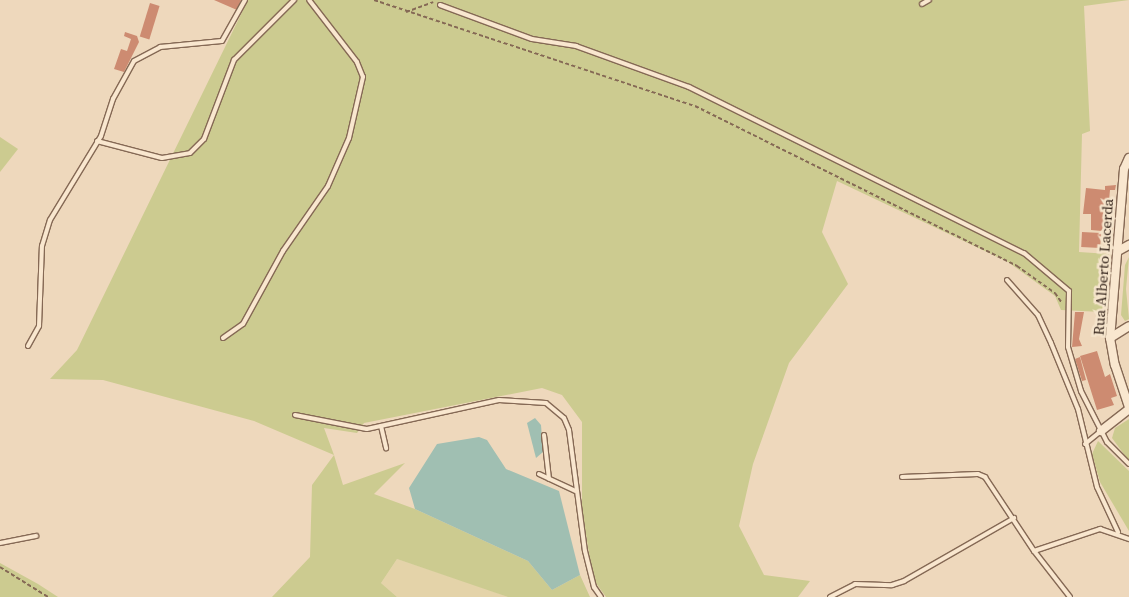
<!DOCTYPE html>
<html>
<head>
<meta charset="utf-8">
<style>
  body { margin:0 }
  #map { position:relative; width:1129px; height:597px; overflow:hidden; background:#eed8bc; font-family:"Source Serif 4",serif }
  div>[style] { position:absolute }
  .farmland>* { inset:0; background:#e4d3a9 }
  .green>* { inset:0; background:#cccb90 }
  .water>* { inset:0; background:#a0bfb2 }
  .building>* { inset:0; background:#cd8b71; transform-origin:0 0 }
  .path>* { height:2px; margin-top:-1px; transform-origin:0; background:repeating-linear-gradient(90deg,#856955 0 4px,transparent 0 6.5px) }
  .roads { filter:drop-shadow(1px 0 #856955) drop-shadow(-1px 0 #856955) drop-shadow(0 1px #856955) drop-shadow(0 -1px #856955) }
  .service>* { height:4px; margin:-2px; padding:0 2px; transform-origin:2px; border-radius:2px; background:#f9e7cf }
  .minor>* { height:8px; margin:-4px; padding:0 4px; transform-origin:4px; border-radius:4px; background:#f9e7cf }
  span { translate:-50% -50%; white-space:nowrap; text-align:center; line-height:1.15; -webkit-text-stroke:5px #f5e4cb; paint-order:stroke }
  .street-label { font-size:15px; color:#34241b }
</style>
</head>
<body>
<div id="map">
  <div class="farmland">
    <i style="clip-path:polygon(397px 559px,484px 588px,508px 597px,397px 597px,381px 583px)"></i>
  </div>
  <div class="green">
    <i style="clip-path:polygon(248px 0,1129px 0,1084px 6px,1090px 131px,1082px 134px,1079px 252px,1109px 254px,1102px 312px,1061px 310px,1055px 296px,1008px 262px,837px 181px,822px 232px,848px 284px,789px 363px,753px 464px,739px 526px,764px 575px,810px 581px,798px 597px,606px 597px,593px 579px,582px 509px,582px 422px,562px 395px,542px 388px,364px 423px,357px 433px,324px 428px,334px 455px,343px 485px,405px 463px,374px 494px,415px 509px,528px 561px,552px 590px,580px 575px,590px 597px,508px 597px,397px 559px,381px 583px,397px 597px,272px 597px,310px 557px,312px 485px,334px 455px,254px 421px,103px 380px,50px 379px,77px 350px)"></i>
    <i style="clip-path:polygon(0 137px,18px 149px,0 172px)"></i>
    <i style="clip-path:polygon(1129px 257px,1126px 289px,1129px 319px,1125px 321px,1121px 315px,1125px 265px)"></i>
    <i style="clip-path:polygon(1129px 419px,1129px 461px,1112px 438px,1115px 428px)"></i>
    <i style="clip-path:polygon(1098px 441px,1129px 471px,1129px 531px,1100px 482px,1092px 454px)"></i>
    <i style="clip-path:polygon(0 563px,38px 584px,58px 597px,0 597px)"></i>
  </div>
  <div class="water">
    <i style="clip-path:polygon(535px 418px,541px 425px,543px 452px,536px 458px,527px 423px)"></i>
    <i style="clip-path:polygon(479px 437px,487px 440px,506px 469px,559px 491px,580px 575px,552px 590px,528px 561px,415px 509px,409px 488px,437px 444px)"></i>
  </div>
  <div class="building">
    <i style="clip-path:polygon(214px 0,241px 0,237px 10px)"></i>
    <i style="left:150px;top:3px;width:10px;height:35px;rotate:17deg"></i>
    <i style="clip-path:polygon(125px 32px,137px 36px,139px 42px,124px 72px,114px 69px,121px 49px,127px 51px,131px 39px,124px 36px)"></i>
    <i style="clip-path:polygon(1116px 185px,1115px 190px,1110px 190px,1108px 211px,1115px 209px,1111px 218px,1113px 232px,1091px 230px,1091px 214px,1083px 214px,1086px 188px,1105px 190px,1105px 186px)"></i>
    <i style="left:1082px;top:232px;width:19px;height:15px;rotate:3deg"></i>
    <i style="clip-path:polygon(1075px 312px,1084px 312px,1079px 339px,1082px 346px,1072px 347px)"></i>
    <i style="clip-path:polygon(1097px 351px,1105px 377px,1110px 374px,1117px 396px,1111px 398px,1114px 405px,1097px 410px,1080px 356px)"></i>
    <i style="clip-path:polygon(1080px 357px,1086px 380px,1082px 381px,1075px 359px)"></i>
  </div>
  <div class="path">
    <i style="left:374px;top:0;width:338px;rotate:18.3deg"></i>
    <i style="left:695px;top:106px;width:360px;rotate:26.4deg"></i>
    <i style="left:1017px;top:266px;width:47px;rotate:35.4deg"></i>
    <i style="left:1055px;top:293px;width:12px;rotate:55deg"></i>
    <i style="left:406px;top:12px;width:29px;rotate:-20deg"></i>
    <i style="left:0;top:567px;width:57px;rotate:32deg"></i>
  </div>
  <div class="roads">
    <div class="service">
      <i style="left:922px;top:4px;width:8px;rotate:-30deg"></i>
      <i style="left:440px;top:5px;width:98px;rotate:20.3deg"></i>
      <i style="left:532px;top:39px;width:45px;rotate:9deg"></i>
      <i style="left:576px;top:46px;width:120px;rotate:19.9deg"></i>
      <i style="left:689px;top:87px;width:374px;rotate:26.4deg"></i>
      <i style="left:1024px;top:253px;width:59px;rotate:40.2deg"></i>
      <i style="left:1069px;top:291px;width:56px;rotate:91deg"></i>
      <i style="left:1068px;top:347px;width:46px;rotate:73.5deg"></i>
      <i style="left:1081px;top:391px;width:57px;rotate:63deg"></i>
      <i style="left:1107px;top:442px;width:31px;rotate:45deg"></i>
      <i style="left:97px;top:141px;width:67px;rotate:14.7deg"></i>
      <i style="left:162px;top:158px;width:28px;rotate:-10deg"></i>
      <i style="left:190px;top:153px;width:20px;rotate:-45deg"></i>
      <i style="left:204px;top:139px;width:85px;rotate:-69.2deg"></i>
      <i style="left:234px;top:60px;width:85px;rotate:-45deg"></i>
      <i style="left:1007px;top:280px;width:47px;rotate:48.5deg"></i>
      <i style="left:1038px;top:315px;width:31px;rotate:65deg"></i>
      <i style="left:1051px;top:343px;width:71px;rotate:67.8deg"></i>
      <i style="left:1078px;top:409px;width:80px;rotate:76.3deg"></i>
      <i style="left:1097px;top:487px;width:50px;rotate:65deg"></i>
      <i style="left:223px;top:338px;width:24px;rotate:-35deg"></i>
      <i style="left:243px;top:324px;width:83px;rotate:-61.3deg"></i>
      <i style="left:283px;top:251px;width:79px;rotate:-55.3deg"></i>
      <i style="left:328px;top:186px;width:52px;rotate:-66.4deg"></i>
      <i style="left:349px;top:138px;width:63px;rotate:-77.1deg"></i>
      <i style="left:363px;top:77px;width:16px;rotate:-112deg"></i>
      <i style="left:357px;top:62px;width:78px;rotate:-127.7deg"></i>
      <i style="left:28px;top:346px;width:23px;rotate:-61deg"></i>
      <i style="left:39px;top:326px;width:80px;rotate:-87.9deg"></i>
      <i style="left:42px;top:246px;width:27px;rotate:-73deg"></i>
      <i style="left:50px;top:220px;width:98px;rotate:-58.7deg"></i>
      <i style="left:101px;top:136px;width:39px;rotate:-72deg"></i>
      <i style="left:113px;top:99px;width:43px;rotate:-61.1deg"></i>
      <i style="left:134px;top:61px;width:30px;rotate:-28deg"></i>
      <i style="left:160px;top:47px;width:62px;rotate:-5.5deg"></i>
      <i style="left:222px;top:41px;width:47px;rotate:-60.7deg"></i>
      <i style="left:295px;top:415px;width:73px;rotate:11deg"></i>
      <i style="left:367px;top:429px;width:135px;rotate:-12.4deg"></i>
      <i style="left:499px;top:400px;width:47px;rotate:3.7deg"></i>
      <i style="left:546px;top:403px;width:23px;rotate:40deg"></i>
      <i style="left:564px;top:418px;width:13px;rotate:67deg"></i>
      <i style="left:569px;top:430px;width:122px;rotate:82.5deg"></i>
      <i style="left:585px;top:551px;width:37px;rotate:76deg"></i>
      <i style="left:594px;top:587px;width:12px;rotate:55deg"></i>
      <i style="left:381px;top:426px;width:23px;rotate:77deg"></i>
      <i style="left:544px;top:435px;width:44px;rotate:83.5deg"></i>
      <i style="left:1085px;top:444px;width:21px;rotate:-39deg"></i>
      <i style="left:539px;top:474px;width:40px;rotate:25deg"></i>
      <i style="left:902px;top:477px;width:76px;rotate:-2.3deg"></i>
      <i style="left:978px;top:474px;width:8px;rotate:23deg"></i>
      <i style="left:985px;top:477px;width:89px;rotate:56.5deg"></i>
      <i style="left:0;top:543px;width:37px;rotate:-11deg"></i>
      <i style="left:830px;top:597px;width:28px;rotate:-27deg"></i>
      <i style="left:855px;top:584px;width:37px;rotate:2deg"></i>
      <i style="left:892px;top:585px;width:13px;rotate:-18deg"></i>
      <i style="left:904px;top:581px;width:127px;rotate:-29.8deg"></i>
      <i style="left:1070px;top:597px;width:58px;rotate:-128deg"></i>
      <i style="left:1034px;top:551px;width:70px;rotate:-18.4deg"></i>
      <i style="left:1100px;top:529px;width:31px;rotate:19deg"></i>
    </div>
    <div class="minor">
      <i style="left:1129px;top:158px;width:12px;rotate:114deg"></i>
      <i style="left:1124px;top:169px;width:170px;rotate:94.7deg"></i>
      <i style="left:1110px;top:338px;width:27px;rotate:80deg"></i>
      <i style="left:1115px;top:365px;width:44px;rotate:71.6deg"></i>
      <i style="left:1118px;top:251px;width:13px;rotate:-29deg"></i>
      <i style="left:1110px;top:338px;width:22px;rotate:-32deg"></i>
      <i style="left:1101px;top:431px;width:36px;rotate:-38deg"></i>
    </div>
  </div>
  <div class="street-label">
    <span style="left:1103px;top:267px;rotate:-86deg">Rua Alberto Lacerda</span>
  </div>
</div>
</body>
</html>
